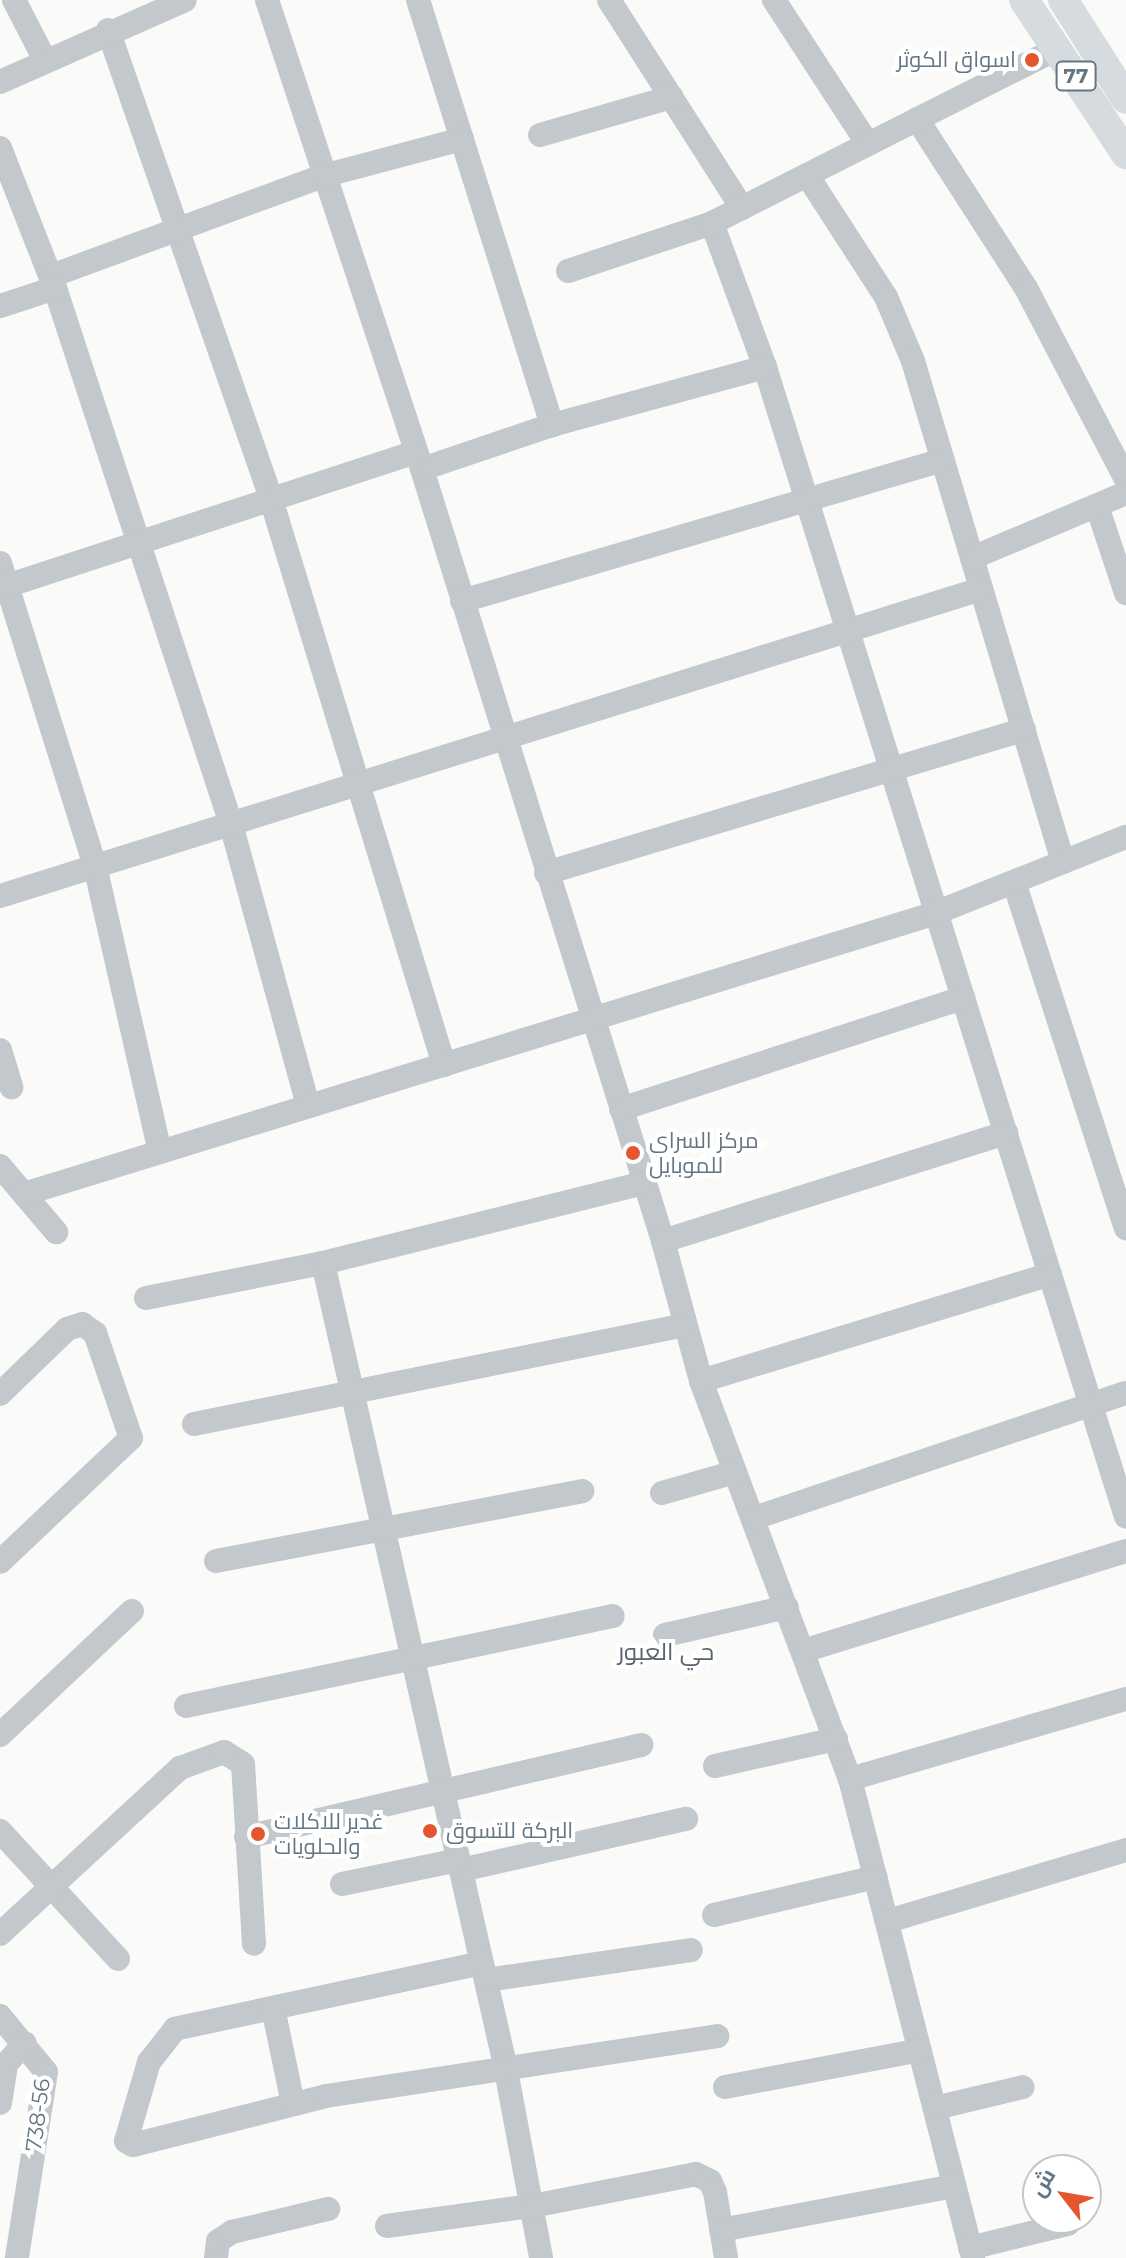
<!DOCTYPE html>
<html>
<head>
<meta charset="utf-8">
<style>
  body { margin:0 }
  #map { position:relative; width:1126px; height:2258px; overflow:hidden; background:#fafaf8; font-family:Montserrat,Cairo,sans-serif }
  div>[style] { position:absolute }
  .minor>* { height:24px; margin:-12px; padding:0 12px; transform-origin:12px; border-radius:12px; background:#c3c8cc }
  .major>* { height:30px; margin:-15px; padding:0 15px; transform-origin:15px; border-radius:15px; background:#d6dbdf }
  .dots>* { width:22px; height:22px; translate:-50% -50%; box-sizing:border-box; border:4px solid #fff; border-radius:50% }
  span { translate:-50% -50%; white-space:nowrap; text-align:center; line-height:1.15; -webkit-text-stroke:8px #fff; paint-order:stroke }
  .shield-label span { padding:2px 6px; background:#fff; border:2px solid; border-radius:6px; -webkit-text-stroke-width:0 }
  .shield-label { font-size:20px; color:#657683; font-weight:700 }
  .poi-label { font-size:22px; color:#657683 }
  .right { translate:-100% -50%; text-align:right }
  .left { translate:0 -50%; text-align:left }
  .street-label { font-size:22px; color:#657683 }
  .neighbourhood-label { font-size:24px; color:#57646e }
  .north { position:absolute; left:1022px; top:2154px; width:80px; height:80px; box-sizing:border-box; background:#fff; border:2px solid #c1c8cd; border-radius:50%; rotate:301deg; font-size:22px; font-weight:700; line-height:32px; text-align:center; color:#657683 }
  .north::after { content:''; display:block; margin:auto; width:28px; height:36px; background:#e4572e; clip-path:polygon(50% 0,100% 100%,50% 72%,0 100%) }
</style>
</head>
<body>
<div id="map">
  <div class="minor">
    <i style="left:14px;top:0;width:68px;rotate:62.7deg"></i>
    <i style="left:267px;top:0;width:494px;rotate:71.7deg"></i>
    <i style="left:422px;top:469px;width:809px;rotate:72.66deg"></i>
    <i style="left:663px;top:1241px;width:145px;rotate:74.8deg"></i>
    <i style="left:701px;top:1381px;width:425px;rotate:69.5deg"></i>
    <i style="left:850px;top:1779px;width:495px;rotate:75.6deg"></i>
    <i style="left:418px;top:0;width:446px;rotate:72.5deg"></i>
    <i style="left:609px;top:0;width:247px;rotate:57.4deg"></i>
    <i style="left:774px;top:0;width:172px;rotate:56.9deg"></i>
    <i style="left:108px;top:30px;width:497px;rotate:70.8deg"></i>
    <i style="left:271px;top:499px;width:592px;rotate:73deg"></i>
    <i style="left:0;top:82px;width:202px;rotate:-23.9deg"></i>
    <i style="left:917px;top:119px;width:203px;rotate:57.2deg"></i>
    <i style="left:1027px;top:290px;width:213px;rotate:62.4deg"></i>
    <i style="left:540px;top:135px;width:137px;rotate:-16.1deg"></i>
    <i style="left:0;top:148px;width:150px;rotate:68.6deg"></i>
    <i style="left:55px;top:288px;width:564px;rotate:71.82deg"></i>
    <i style="left:231px;top:824px;width:292px;rotate:74.7deg"></i>
    <i style="left:807px;top:175px;width:145px;rotate:57.1deg"></i>
    <i style="left:886px;top:297px;width:69px;rotate:67.1deg"></i>
    <i style="left:913px;top:361px;width:523px;rotate:73.33deg"></i>
    <i style="left:712px;top:223px;width:153px;rotate:69.8deg"></i>
    <i style="left:765px;top:367px;width:1205px;rotate:72.57deg"></i>
    <i style="left:568px;top:271px;width:152px;rotate:-18.4deg"></i>
    <i style="left:712px;top:223px;width:388px;rotate:-26.8deg"></i>
    <i style="left:51px;top:276px;width:290px;rotate:-20.2deg"></i>
    <i style="left:323px;top:176px;width:144px;rotate:-14.9deg"></i>
    <i style="left:0;top:306px;width:58px;rotate:-18.1deg"></i>
    <i style="left:422px;top:469px;width:137px;rotate:-18.7deg"></i>
    <i style="left:552px;top:425px;width:221px;rotate:-15.2deg"></i>
    <i style="left:1097px;top:506px;width:92px;rotate:71.6deg"></i>
    <i style="left:972px;top:558px;width:167px;rotate:-22.9deg"></i>
    <i style="left:0;top:563px;width:318px;rotate:72.6deg"></i>
    <i style="left:95px;top:866px;width:293px;rotate:77.2deg"></i>
    <i style="left:0;top:588px;width:438px;rotate:-18.1deg"></i>
    <i style="left:462px;top:601px;width:501px;rotate:-16.34deg"></i>
    <i style="left:546px;top:873px;width:499px;rotate:-16.7deg"></i>
    <i style="left:1014px;top:882px;width:364px;rotate:72.1deg"></i>
    <i style="left:0;top:896px;width:1028px;rotate:-17.38deg"></i>
    <i style="left:0;top:1050px;width:39px;rotate:73deg"></i>
    <i style="left:621px;top:1109px;width:360px;rotate:-18deg"></i>
    <i style="left:0;top:1166px;width:87px;rotate:49.7deg"></i>
    <i style="left:24px;top:1194px;width:951px;rotate:-17.12deg"></i>
    <i style="left:933px;top:914px;width:208px;rotate:-21.8deg"></i>
    <i style="left:663px;top:1241px;width:360px;rotate:-17.5deg"></i>
    <i style="left:323px;top:1263px;width:822px;rotate:77.21deg"></i>
    <i style="left:505px;top:2065px;width:196px;rotate:79.4deg"></i>
    <i style="left:146px;top:1298px;width:180px;rotate:-11.2deg"></i>
    <i style="left:323px;top:1263px;width:330px;rotate:-14deg"></i>
    <i style="left:701px;top:1381px;width:365px;rotate:-17deg"></i>
    <i style="left:0;top:1394px;width:93px;rotate:-44.1deg"></i>
    <i style="left:67px;top:1329px;width:16px;rotate:-18deg"></i>
    <i style="left:82px;top:1324px;width:16px;rotate:35deg"></i>
    <i style="left:95px;top:1333px;width:111px;rotate:71.1deg"></i>
    <i style="left:131px;top:1438px;width:180px;rotate:136.6deg"></i>
    <i style="left:194px;top:1424px;width:501px;rotate:-11.4deg"></i>
    <i style="left:662px;top:1493px;width:76px;rotate:-16deg"></i>
    <i style="left:754px;top:1518px;width:392px;rotate:-18.6deg"></i>
    <i style="left:216px;top:1561px;width:373px;rotate:-10.8deg"></i>
    <i style="left:665px;top:1635px;width:125px;rotate:-12.9deg"></i>
    <i style="left:803px;top:1651px;width:338px;rotate:-17.2deg"></i>
    <i style="left:186px;top:1706px;width:436px;rotate:-11.9deg"></i>
    <i style="left:0;top:1735px;width:181px;rotate:-43.2deg"></i>
    <i style="left:715px;top:1766px;width:124px;rotate:-12.6deg"></i>
    <i style="left:850px;top:1779px;width:287px;rotate:-16.2deg"></i>
    <i style="left:0;top:1831px;width:174px;rotate:47.3deg"></i>
    <i style="left:246px;top:1837px;width:406px;rotate:-13.1deg"></i>
    <i style="left:461px;top:1870px;width:231px;rotate:-12.8deg"></i>
    <i style="left:342px;top:1884px;width:119px;rotate:-11.6deg"></i>
    <i style="left:714px;top:1915px;width:166px;rotate:-13.2deg"></i>
    <i style="left:888px;top:1921px;width:248px;rotate:-16.6deg"></i>
    <i style="left:0;top:1934px;width:245px;rotate:-42.7deg"></i>
    <i style="left:180px;top:1768px;width:47px;rotate:-20deg"></i>
    <i style="left:224px;top:1752px;width:22px;rotate:32deg"></i>
    <i style="left:243px;top:1764px;width:180px;rotate:86.5deg"></i>
    <i style="left:482px;top:1963px;width:314px;rotate:167.9deg"></i>
    <i style="left:175px;top:2029px;width:42px;rotate:128.2deg"></i>
    <i style="left:149px;top:2062px;width:82px;rotate:106.2deg"></i>
    <i style="left:126px;top:2141px;width:8px;rotate:30deg"></i>
    <i style="left:133px;top:2145px;width:199px;rotate:-14.2deg"></i>
    <i style="left:326px;top:2096px;width:396px;rotate:-8.7deg"></i>
    <i style="left:486px;top:1980px;width:207px;rotate:-8.3deg"></i>
    <i style="left:273px;top:2008px;width:98px;rotate:78.2deg"></i>
    <i style="left:0;top:2016px;width:72px;rotate:50.6deg"></i>
    <i style="left:46px;top:2072px;width:188px;rotate:98.9deg"></i>
    <i style="left:725px;top:2087px;width:198px;rotate:-10.7deg"></i>
    <i style="left:0;top:2103px;width:39px;rotate:-81deg"></i>
    <i style="left:6px;top:2064px;width:28px;rotate:-48deg"></i>
    <i style="left:935px;top:2108px;width:90px;rotate:-13.4deg"></i>
    <i style="left:387px;top:2226px;width:146px;rotate:-7.9deg"></i>
    <i style="left:532px;top:2206px;width:167px;rotate:-11deg"></i>
    <i style="left:696px;top:2174px;width:16px;rotate:27deg"></i>
    <i style="left:710px;top:2181px;width:12px;rotate:66deg"></i>
    <i style="left:715px;top:2192px;width:67px;rotate:80.5deg"></i>
    <i style="left:721px;top:2230px;width:237px;rotate:-10.7deg"></i>
    <i style="left:970px;top:2248px;width:101px;rotate:-13.8deg"></i>
    <i style="left:216px;top:2258px;width:17px;rotate:-83deg"></i>
    <i style="left:218px;top:2241px;width:17px;rotate:-33deg"></i>
    <i style="left:232px;top:2232px;width:99px;rotate:-13.5deg"></i>
  </div>
  <div class="major">
    <i style="left:1024px;top:0;width:185px;rotate:56.5deg"></i>
    <i style="left:1063px;top:0;width:117px;rotate:57.5deg"></i>
  </div>
  <div class="dots">
    <i style="left:1032px;top:60px;background:#e4572e"></i>
    <i style="left:633px;top:1153px;background:#e4572e"></i>
    <i style="left:430px;top:1831px;background:#e4572e"></i>
    <i style="left:258px;top:1834px;background:#e4572e"></i>
  </div>
  <div class="shield-label">
    <span style="left:1076px;top:76px">77</span>
  </div>
  <div class="poi-label">
    <span class="right" style="left:1016px;top:60px">اسواق الكوثر</span>
    <span class="left" style="left:649px;top:1153px">مركز السراي<br>للموبايل</span>
    <span class="left" style="left:274px;top:1834px">غدير للاكلات<br>والحلويات</span>
    <span class="left" style="left:446px;top:1831px">البركة للتسوق</span>
  </div>
  <div class="street-label">
    <span style="left:38px;top:2115px;rotate:-83deg">738-56</span>
  </div>
  <div class="neighbourhood-label">
    <span style="left:666px;top:1652px">حي العبور</span>
  </div>
  <div class="north">ش</div>
</div>
</body>
</html>
